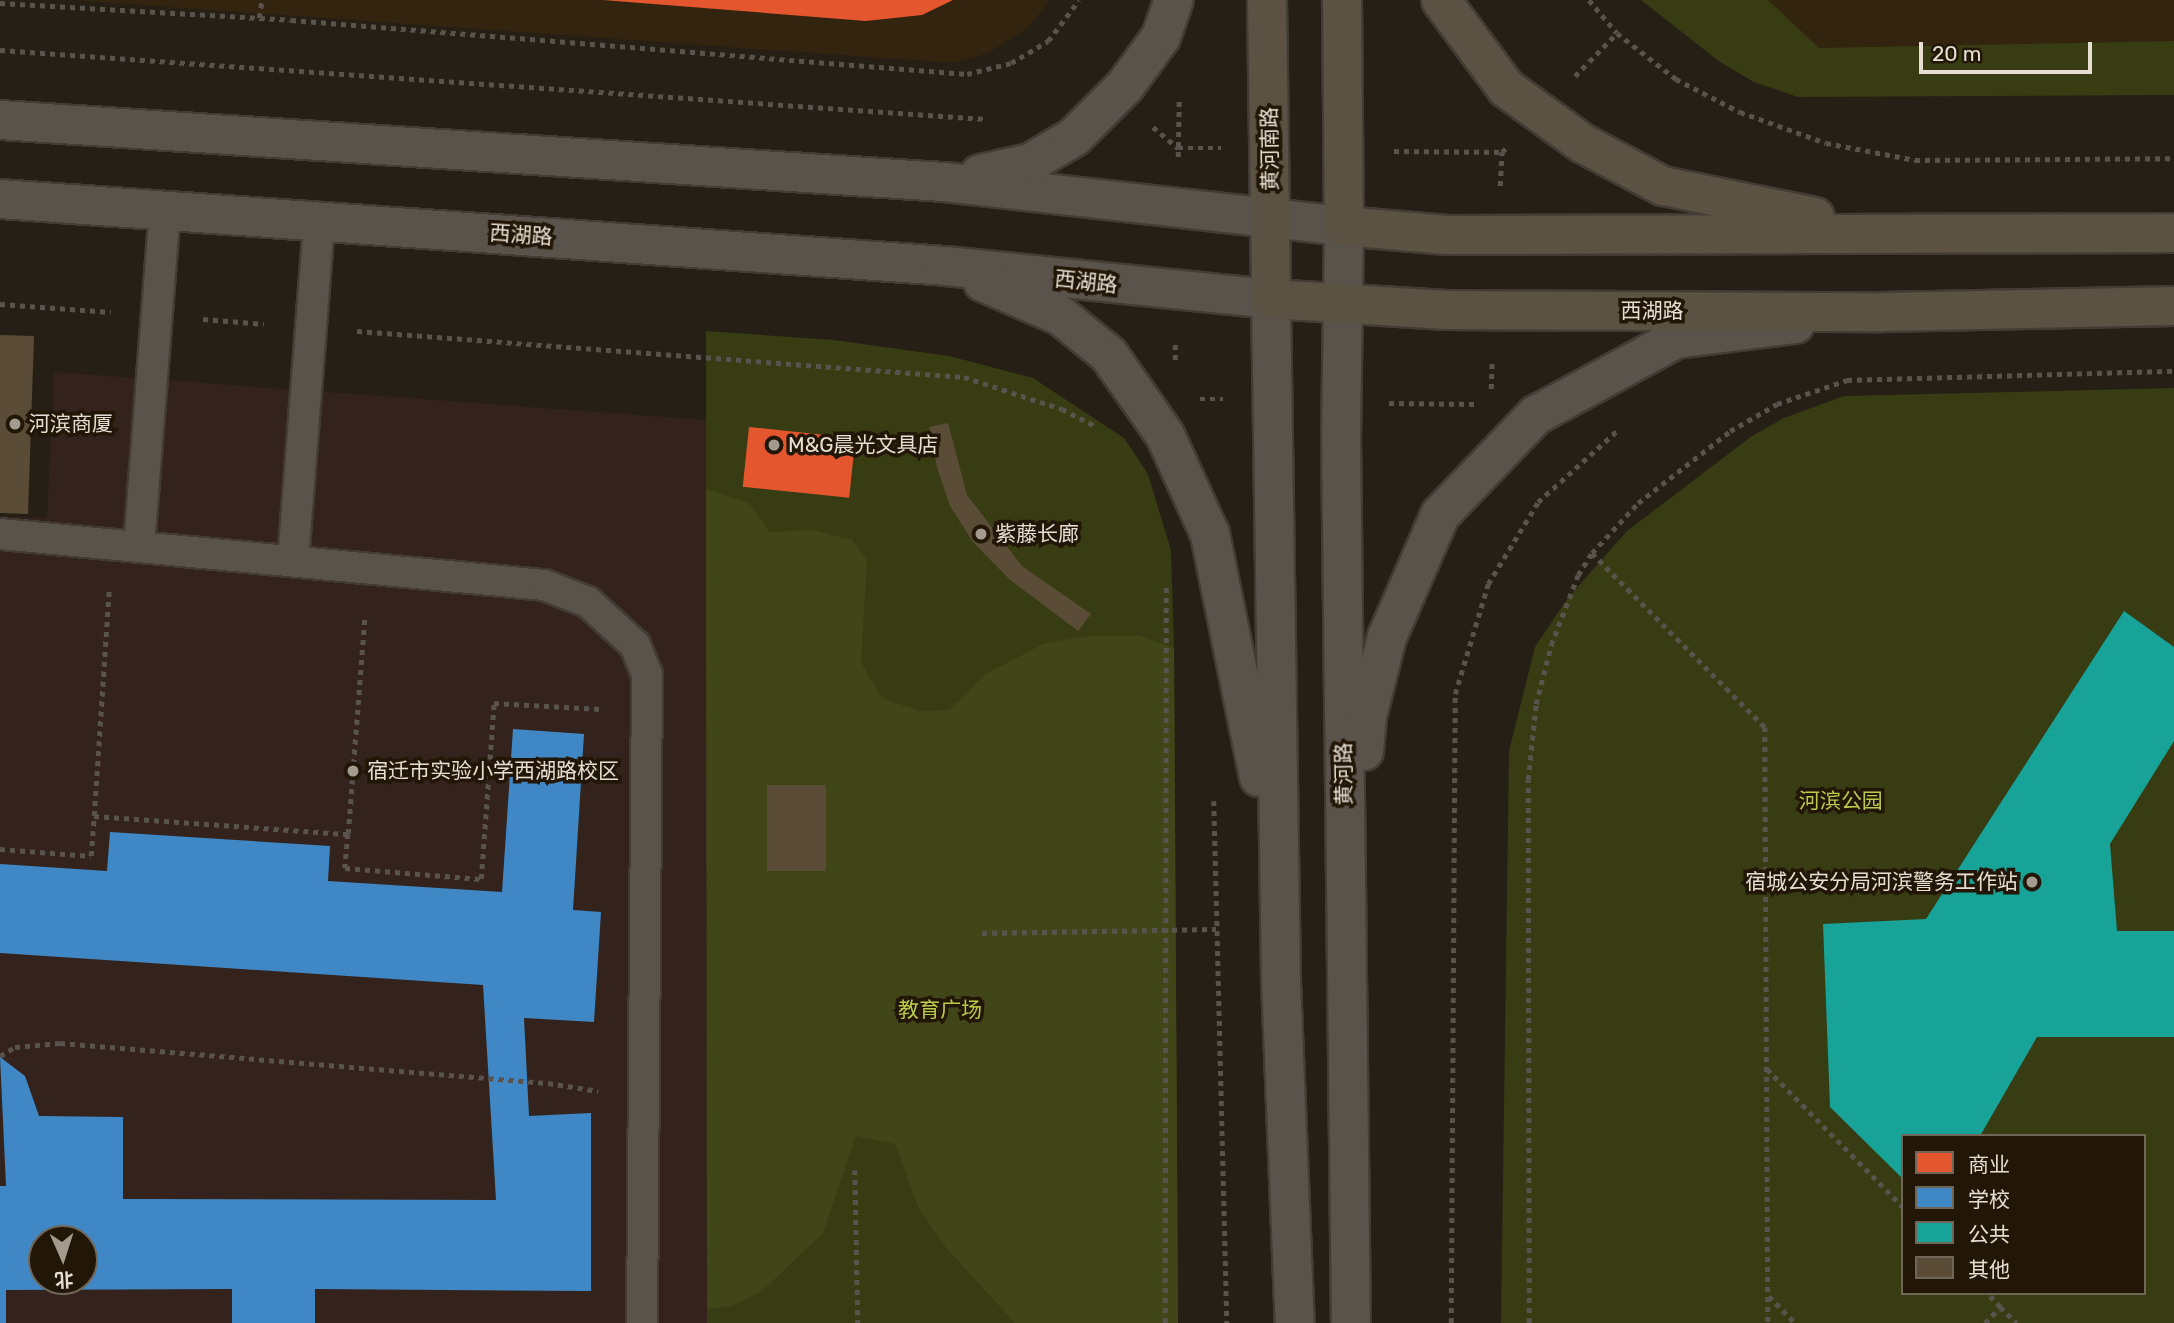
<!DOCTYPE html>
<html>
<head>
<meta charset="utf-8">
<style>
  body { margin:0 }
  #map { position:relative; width:2174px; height:1323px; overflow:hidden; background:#261f15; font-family:Rubik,"Noto Sans SC",sans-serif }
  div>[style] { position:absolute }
  .built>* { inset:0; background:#33240f }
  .education>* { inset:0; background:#34231d }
  .green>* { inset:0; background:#373c12 }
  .forest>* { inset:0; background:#414618 }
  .shops>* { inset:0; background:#e4572e; transform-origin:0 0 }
  .schools>* { inset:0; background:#3f88c5 }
  .public>* { inset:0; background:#17a398 }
  .building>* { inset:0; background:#5a4c37; transform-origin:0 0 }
  .path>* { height:4.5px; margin-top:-2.25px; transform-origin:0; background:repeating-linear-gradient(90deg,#58534c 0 5px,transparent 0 10px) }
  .roads { filter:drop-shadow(2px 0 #423c35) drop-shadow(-2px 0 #423c35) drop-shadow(0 2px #423c35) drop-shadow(0 -2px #423c35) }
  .service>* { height:30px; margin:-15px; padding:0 15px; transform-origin:15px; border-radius:15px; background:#59534c }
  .secondary>* { height:38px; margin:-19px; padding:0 19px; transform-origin:19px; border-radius:19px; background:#59534c }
  .primary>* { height:38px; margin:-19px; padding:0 19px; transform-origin:19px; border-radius:19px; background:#5b5244 }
  .dots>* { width:19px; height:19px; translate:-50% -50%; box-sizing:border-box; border:4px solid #221606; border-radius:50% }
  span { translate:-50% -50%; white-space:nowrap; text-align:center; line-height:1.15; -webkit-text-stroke:7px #221606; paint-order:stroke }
  .street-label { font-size:21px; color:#e6ded3 }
  .poi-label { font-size:21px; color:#e6ded3 }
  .left { translate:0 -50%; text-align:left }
  .right { translate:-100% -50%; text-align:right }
  .park-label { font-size:21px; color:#baca4b }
  .legend { position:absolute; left:1901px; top:1134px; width:245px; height:161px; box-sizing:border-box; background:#221606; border:2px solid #706658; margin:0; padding:9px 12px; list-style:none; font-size:21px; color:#e6ded3 }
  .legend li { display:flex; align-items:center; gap:14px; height:35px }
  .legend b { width:35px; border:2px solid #706658 }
  .north { position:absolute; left:28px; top:1225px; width:70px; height:70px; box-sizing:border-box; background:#221606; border:2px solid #706658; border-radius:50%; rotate:177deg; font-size:19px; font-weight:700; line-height:28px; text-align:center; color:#e6ded3 }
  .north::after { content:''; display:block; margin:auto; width:24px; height:32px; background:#a39b90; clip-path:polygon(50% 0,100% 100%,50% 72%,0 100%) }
  .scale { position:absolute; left:1919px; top:42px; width:173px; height:32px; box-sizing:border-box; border:4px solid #e6ded3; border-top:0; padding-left:9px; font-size:21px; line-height:24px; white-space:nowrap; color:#e6ded3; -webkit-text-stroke:5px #221606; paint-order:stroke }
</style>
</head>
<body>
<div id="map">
  <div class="built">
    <i style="clip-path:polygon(72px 0,1050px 0,1029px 27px,990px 52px,954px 63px)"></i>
    <i style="clip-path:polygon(1725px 0,2174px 0,2174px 76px,1812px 84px)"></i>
  </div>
  <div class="education">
    <i style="clip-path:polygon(evenodd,54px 372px,706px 420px,707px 1323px,0 1323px,0 517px,47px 518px,54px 372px,42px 1239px,84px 1239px,84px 1281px,42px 1281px,42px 1239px)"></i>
  </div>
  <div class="green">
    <i style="clip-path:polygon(1641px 0,1768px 0,1819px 48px,2174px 41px,2174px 95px,1798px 97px,1754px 82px,1720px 62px)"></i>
    <i style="clip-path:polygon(706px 331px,834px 340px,949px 356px,1033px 378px,1124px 438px,1148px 474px,1171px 550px,1174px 648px,1178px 1323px,707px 1323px)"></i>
    <i style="clip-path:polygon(evenodd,2174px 388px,2174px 1323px,1501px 1323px,1509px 751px,1535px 647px,1567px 599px,1627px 531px,1752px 436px,1784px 418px,1844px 396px,2174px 388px,1903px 1136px,2144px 1136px,2144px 1293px,1903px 1293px,1903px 1136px)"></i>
  </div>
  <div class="forest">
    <i style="clip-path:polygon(706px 489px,749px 503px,770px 532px,811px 530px,852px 540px,867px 560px,861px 663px,883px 699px,921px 711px,949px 710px,986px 674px,1045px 643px,1088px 636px,1140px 636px,1174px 648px,1178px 1323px,1015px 1323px,948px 1250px,919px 1209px,895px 1144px,856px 1136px,823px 1233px,761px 1292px,732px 1306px,707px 1309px)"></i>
  </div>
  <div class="shops">
    <i style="clip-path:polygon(603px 0,953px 0,922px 15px,866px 21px)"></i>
    <i style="left:749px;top:427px;width:107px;height:60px;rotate:6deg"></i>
  </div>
  <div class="schools">
    <i style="clip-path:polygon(evenodd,513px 729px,584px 734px,573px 910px,601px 912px,594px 1022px,524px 1018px,529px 1116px,591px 1113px,591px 1291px,315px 1289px,315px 1323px,232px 1323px,232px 1289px,6px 1290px,6px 1323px,0 1323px,0 1186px,6px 1186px,0 1057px,25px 1076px,39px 1116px,123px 1117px,123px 1199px,496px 1200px,483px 985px,0 953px,0 864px,107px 871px,110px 832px,330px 846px,328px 881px,502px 892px,513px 729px,42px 1239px,84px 1239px,84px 1281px,42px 1281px,42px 1239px)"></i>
  </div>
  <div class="public">
    <i style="clip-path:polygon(2124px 611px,2174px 647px,2174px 741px,2110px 844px,2117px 931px,2174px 931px,2174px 1037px,2037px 1037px,1980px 1136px,1903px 1136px,1903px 1179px,1830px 1107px,1823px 924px,1926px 919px)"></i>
  </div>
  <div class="building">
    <i style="clip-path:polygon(0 335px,34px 336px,28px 514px,0 513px)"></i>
    <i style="clip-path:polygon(948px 423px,967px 495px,1022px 566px,1091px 614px,1078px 631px,1009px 579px,973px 542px,950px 506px,937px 467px,929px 427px)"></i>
    <i style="left:767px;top:785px;width:59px;height:86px"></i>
  </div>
  <div class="path">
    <i style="left:1589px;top:0;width:43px;rotate:49.7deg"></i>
    <i style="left:1617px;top:33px;width:75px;rotate:37.9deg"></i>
    <i style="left:1676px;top:79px;width:72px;rotate:27.3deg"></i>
    <i style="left:1740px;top:112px;width:91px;rotate:19.8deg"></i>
    <i style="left:1826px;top:143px;width:91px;rotate:10.8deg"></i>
    <i style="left:1915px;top:160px;width:259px;rotate:-0.4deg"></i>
    <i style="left:0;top:3px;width:291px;rotate:3.3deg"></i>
    <i style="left:291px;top:20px;width:678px;rotate:4.57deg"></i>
    <i style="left:967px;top:74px;width:45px;rotate:-14deg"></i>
    <i style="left:1011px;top:63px;width:43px;rotate:-30.7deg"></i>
    <i style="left:1048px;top:41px;width:51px;rotate:-52.9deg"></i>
    <i style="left:259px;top:18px;width:18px;rotate:-81deg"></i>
    <i style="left:0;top:50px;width:987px;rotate:4.01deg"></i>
    <i style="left:1575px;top:76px;width:60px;rotate:-45.7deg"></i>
    <i style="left:1153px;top:127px;width:33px;rotate:40deg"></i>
    <i style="left:1178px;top:148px;width:43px"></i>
    <i style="left:1394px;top:151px;width:108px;rotate:0.5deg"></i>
    <i style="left:1178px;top:157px;width:58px;rotate:-89deg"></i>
    <i style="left:1500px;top:186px;width:34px;rotate:-87deg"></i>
    <i style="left:1502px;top:152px;width:6px;rotate:-45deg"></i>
    <i style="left:0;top:304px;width:111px;rotate:4.1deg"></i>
    <i style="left:203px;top:319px;width:61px;rotate:4.7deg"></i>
    <i style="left:357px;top:331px;width:609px;rotate:4.33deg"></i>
    <i style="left:964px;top:377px;width:103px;rotate:18.1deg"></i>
    <i style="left:1062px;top:409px;width:39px;rotate:27deg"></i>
    <i style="left:1175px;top:360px;width:20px;rotate:-90deg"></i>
    <i style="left:1491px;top:389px;width:30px;rotate:-88deg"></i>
    <i style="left:1200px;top:399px;width:23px"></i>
    <i style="left:1389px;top:403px;width:86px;rotate:0.7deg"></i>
    <i style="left:1592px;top:553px;width:245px;rotate:45.2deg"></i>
    <i style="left:1765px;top:727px;width:596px;rotate:89.71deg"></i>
    <i style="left:1214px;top:801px;width:522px;rotate:88.57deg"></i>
    <i style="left:94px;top:816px;width:226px;rotate:-86.2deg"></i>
    <i style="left:348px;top:834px;width:220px;rotate:-85.6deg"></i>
    <i style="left:0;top:849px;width:91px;rotate:4.4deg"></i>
    <i style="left:91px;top:856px;width:40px;rotate:-85.7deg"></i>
    <i style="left:94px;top:816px;width:255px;rotate:4.1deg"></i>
    <i style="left:348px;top:834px;width:34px;rotate:95deg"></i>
    <i style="left:345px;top:868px;width:136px;rotate:4.6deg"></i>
    <i style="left:481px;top:879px;width:176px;rotate:-85.8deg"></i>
    <i style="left:494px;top:703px;width:107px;rotate:3.2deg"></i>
    <i style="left:982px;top:933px;width:234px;rotate:-1deg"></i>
    <i style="left:0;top:1056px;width:17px;rotate:-31deg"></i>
    <i style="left:15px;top:1047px;width:45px;rotate:-5.1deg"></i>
    <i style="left:60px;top:1043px;width:490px;rotate:4.7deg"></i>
    <i style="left:548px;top:1083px;width:51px;rotate:9.1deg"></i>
    <i style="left:1767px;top:1069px;width:194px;rotate:45.4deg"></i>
    <i style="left:855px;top:1170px;width:153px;rotate:88.9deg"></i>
    <i style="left:1769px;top:1296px;width:37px;rotate:46deg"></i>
    <i style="left:2000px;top:1307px;width:23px;rotate:43deg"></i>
    <i style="left:1165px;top:1323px;width:737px;rotate:-89.92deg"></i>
    <i style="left:1451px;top:1323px;width:629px;rotate:-89.64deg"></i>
    <i style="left:1455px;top:694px;width:115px;rotate:-73.3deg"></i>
    <i style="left:1488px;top:584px;width:96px;rotate:-58.6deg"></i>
    <i style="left:1538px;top:502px;width:108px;rotate:-42deg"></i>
    <i style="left:1529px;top:1323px;width:543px;rotate:-90.11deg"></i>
    <i style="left:1528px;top:780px;width:76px;rotate:-84deg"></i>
    <i style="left:1536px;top:704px;width:61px;rotate:-75.7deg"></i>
    <i style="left:1551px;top:645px;width:75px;rotate:-68.9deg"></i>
    <i style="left:1578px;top:575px;width:26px;rotate:-58deg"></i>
    <i style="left:1592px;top:553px;width:68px;rotate:-47.4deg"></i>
    <i style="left:1638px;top:503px;width:117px;rotate:-38deg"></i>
    <i style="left:1730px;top:431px;width:54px;rotate:-29.9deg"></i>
    <i style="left:1777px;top:404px;width:74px;rotate:-18.9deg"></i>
    <i style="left:1847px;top:380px;width:327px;rotate:-1.6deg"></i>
    <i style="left:1985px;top:1323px;width:22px;rotate:-47deg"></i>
    <i style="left:2000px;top:1307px;width:19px;rotate:-133deg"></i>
  </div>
  <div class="roads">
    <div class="service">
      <i style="left:0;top:534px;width:546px;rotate:5.36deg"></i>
      <i style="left:544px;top:585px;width:47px;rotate:21.1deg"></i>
      <i style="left:588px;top:602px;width:64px;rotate:42.5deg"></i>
      <i style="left:635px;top:645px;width:31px;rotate:68deg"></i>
      <i style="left:647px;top:674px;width:649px;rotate:90.44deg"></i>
      <i style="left:139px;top:546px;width:336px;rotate:-85.6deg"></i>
      <i style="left:293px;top:561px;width:341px;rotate:-85.6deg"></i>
    </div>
    <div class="secondary">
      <i style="left:0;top:120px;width:946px;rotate:3.76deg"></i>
      <i style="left:944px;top:182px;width:402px;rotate:6.3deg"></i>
      <i style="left:1344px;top:226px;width:208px;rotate:90.8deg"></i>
      <i style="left:1341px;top:434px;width:889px;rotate:89.36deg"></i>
      <i style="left:980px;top:174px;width:51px;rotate:-12.4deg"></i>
      <i style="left:1030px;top:163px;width:51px;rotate:-30.6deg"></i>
      <i style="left:1074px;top:137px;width:72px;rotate:-45deg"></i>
      <i style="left:1125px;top:86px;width:61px;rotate:-53.7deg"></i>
      <i style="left:1161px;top:37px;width:39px;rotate:-71deg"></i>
      <i style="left:0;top:199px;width:948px;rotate:4.05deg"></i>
      <i style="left:946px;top:266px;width:327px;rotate:5.8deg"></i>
      <i style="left:1271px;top:299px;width:682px;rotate:89.16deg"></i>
      <i style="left:1281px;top:981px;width:342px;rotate:87.7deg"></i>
      <i style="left:983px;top:282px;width:85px;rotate:23.6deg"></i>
      <i style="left:1061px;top:316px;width:62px;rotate:39.1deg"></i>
      <i style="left:1109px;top:355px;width:98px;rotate:55deg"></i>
      <i style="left:1165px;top:435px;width:109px;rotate:65.6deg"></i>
      <i style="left:1210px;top:534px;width:248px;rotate:78.6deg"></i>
      <i style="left:1364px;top:751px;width:35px;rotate:-85deg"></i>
      <i style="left:1367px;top:716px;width:81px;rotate:-75.8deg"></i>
      <i style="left:1387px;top:637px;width:133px;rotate:-66.5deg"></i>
      <i style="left:1440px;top:515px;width:139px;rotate:-46.2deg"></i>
      <i style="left:1536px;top:415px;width:159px;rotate:-28.5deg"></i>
      <i style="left:1676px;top:339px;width:120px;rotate:-7.2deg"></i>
    </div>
    <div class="primary">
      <i style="left:1267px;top:0;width:299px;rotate:89.2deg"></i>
      <i style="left:1271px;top:299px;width:175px;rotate:3.6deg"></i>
      <i style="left:1446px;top:310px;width:437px;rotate:0.3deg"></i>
      <i style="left:1883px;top:312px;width:291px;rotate:-1.2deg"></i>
      <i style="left:1342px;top:0;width:226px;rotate:89.5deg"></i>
      <i style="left:1344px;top:226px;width:103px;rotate:5deg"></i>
      <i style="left:1447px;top:235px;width:727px;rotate:-0.16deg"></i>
      <i style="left:1441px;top:0;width:109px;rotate:53.5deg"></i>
      <i style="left:1506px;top:88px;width:94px;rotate:35.9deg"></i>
      <i style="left:1582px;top:143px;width:92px;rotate:28deg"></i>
      <i style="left:1663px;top:186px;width:155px;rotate:11.5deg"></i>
    </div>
  </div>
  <div class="dots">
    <i style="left:15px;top:424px;background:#a39b90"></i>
    <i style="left:774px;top:445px;background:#a39b90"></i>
    <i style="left:981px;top:534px;background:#a39b90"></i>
    <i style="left:353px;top:771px;background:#a39b90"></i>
    <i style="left:2032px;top:882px;background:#a39b90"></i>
  </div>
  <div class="street-label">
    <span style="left:1270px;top:149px;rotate:-91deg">黄河南路</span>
    <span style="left:521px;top:235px;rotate:4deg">西湖路</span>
    <span style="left:1086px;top:282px;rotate:6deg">西湖路</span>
    <span style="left:1652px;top:311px">西湖路</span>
    <span style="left:1344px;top:774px;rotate:-91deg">黄河路</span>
  </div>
  <div class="poi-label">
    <span class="left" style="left:29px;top:424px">河滨商厦</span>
    <span class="left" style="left:788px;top:445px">M&amp;G晨光文具店</span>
    <span class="left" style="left:995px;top:534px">紫藤长廊</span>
    <span class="left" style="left:367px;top:771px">宿迁市实验小学西湖路校区</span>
    <span class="right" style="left:2018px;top:882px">宿城公安分局河滨警务工作站</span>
  </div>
  <div class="park-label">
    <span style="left:1841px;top:801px">河滨公园</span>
    <span style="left:940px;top:1010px">教育广场</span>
  </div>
  <ul class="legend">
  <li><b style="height:19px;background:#e4572e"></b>商业</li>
  <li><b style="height:19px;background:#3f88c5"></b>学校</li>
  <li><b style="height:19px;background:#17a398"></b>公共</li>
  <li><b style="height:19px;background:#5a4c37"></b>其他</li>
  </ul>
  <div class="north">北</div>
  <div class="scale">20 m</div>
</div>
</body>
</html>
